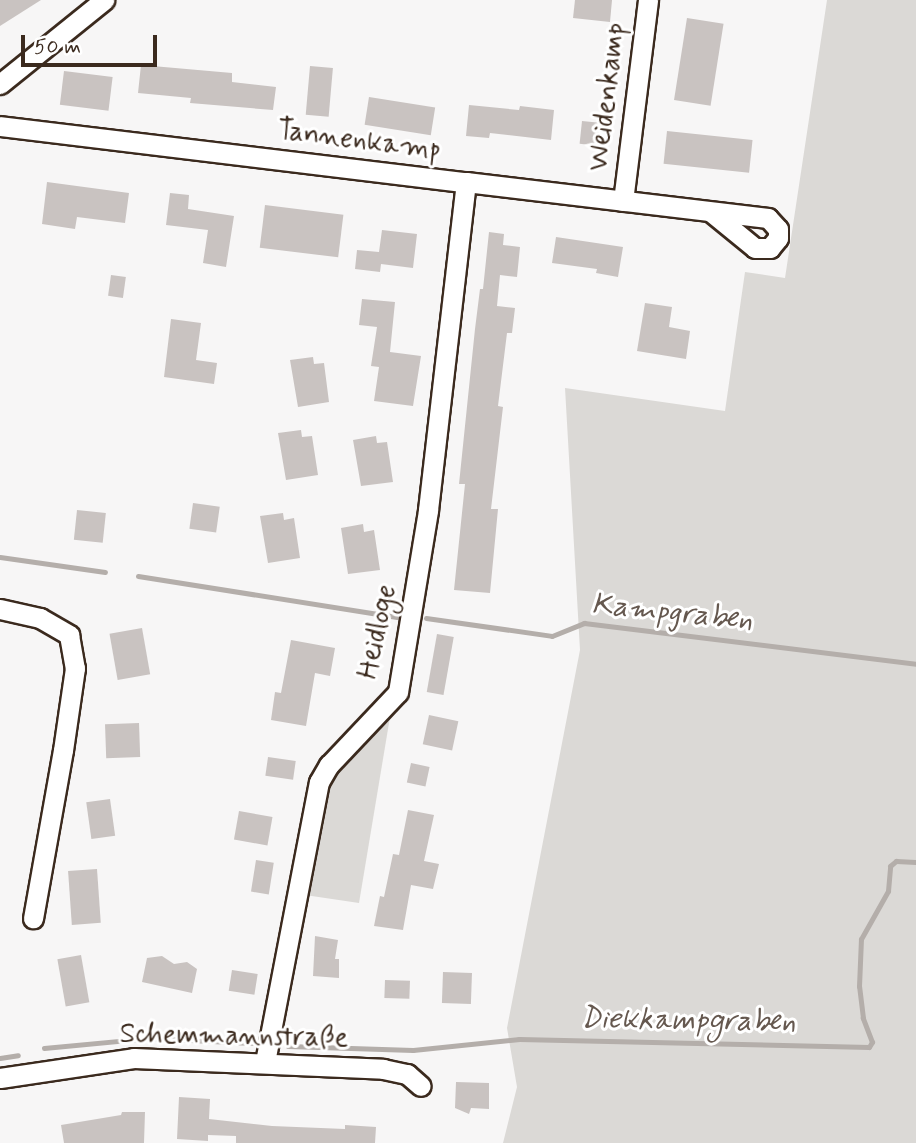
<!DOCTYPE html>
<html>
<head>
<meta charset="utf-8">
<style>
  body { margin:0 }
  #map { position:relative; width:916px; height:1143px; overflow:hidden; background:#f7f6f6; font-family:Mynerve,sans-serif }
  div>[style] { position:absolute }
  .green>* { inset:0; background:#dbd9d6 }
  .stream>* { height:5px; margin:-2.5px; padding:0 2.5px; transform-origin:2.5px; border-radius:2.5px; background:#b4aeaa }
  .building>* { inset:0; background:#c9c3c1; transform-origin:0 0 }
  .roads { filter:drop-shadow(2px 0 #3b2a1e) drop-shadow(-2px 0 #3b2a1e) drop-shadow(0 2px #3b2a1e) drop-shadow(0 -2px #3b2a1e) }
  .street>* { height:19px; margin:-9.5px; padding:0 9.5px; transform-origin:9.5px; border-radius:9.5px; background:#fff }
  span { translate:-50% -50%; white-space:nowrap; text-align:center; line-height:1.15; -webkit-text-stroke:6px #fff; paint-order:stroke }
  .street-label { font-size:28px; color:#3b2a1e }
  .water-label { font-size:30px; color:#65584f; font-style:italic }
  .scale { position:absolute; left:21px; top:35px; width:136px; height:32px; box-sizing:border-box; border:4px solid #3b2a1e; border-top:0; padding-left:9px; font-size:21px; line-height:24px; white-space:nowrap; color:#3b2a1e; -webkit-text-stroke:5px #fff; paint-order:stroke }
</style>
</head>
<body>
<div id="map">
  <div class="green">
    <i style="clip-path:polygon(827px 0,916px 0,916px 1143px,503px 1143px,517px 1087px,507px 1028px,580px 650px,565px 388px,725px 411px,745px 272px,785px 278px)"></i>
    <i style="clip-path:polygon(390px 717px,359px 903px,305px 895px,322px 790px)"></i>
  </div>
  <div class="stream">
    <i style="left:0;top:557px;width:106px;rotate:8.1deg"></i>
    <i style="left:138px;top:576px;width:262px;rotate:9deg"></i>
    <i style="left:426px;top:618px;width:127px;rotate:8.1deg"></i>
    <i style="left:552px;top:636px;width:35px;rotate:-22deg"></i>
    <i style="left:584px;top:623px;width:335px;rotate:7deg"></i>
    <i style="left:288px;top:1046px;width:125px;rotate:1.8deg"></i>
    <i style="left:413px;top:1050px;width:107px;rotate:-5.9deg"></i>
    <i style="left:519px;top:1039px;width:350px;rotate:1.3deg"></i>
    <i style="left:869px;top:1047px;width:6px;rotate:-59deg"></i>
    <i style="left:872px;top:1042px;width:26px;rotate:-111deg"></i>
    <i style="left:863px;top:1018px;width:32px;rotate:-97deg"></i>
    <i style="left:859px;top:986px;width:47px;rotate:-87.6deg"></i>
    <i style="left:861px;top:939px;width:55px;rotate:-60.6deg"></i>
    <i style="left:888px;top:891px;width:25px;rotate:-85deg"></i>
    <i style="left:890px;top:866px;width:8px;rotate:-40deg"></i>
    <i style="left:896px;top:861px;width:20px;rotate:3deg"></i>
    <i style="left:44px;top:1048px;width:105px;rotate:-5.4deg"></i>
    <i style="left:149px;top:1038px;width:103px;rotate:2.8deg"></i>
    <i style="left:0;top:1058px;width:18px;rotate:-9deg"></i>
  </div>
  <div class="building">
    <i style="clip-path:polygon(0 0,41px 0,0 26px)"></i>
    <i style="clip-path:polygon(575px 0,612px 0,610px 22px,573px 18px)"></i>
    <i style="left:687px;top:18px;width:37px;height:83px;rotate:9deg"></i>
    <i style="clip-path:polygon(141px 65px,232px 73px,232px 82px,276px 87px,273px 110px,190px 103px,191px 98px,138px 93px)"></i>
    <i style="left:310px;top:66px;width:23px;height:49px;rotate:5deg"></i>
    <i style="left:64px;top:71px;width:49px;height:34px;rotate:7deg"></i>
    <i style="left:369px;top:97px;width:67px;height:28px;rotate:9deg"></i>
    <i style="clip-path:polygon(469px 105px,519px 110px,520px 106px,554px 110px,551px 140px,490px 133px,489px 138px,466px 136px)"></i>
    <i style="left:582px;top:121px;width:20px;height:23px;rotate:6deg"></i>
    <i style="left:667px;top:131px;width:86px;height:33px;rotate:6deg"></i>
    <i style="clip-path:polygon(47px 182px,129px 193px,125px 223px,77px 217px,75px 229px,42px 224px)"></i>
    <i style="clip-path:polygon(170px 193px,189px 195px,188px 209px,234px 216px,226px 267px,203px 263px,208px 230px,166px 225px)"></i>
    <i style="left:265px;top:205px;width:79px;height:43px;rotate:7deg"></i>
    <i style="clip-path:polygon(382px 230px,417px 234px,413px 268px,381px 264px,380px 272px,355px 269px,357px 250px,379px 252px)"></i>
    <i style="clip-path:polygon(489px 232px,504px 234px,503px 245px,520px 247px,517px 277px,500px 275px,497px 306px,515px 308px,512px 333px,507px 333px,498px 406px,503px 407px,491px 509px,498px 509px,490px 593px,454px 590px,465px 484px,459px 484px,475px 329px,480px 289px,483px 289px)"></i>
    <i style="clip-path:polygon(556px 237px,623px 247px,618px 277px,596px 273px,597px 269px,552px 263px)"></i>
    <i style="left:111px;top:275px;width:15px;height:21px;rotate:8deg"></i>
    <i style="clip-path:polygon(362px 299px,395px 302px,390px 352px,421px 356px,413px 406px,374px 401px,379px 367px,371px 366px,377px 327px,359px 325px)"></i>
    <i style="clip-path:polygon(645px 303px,672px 307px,669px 327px,690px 331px,686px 359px,637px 351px)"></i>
    <i style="clip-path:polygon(171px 319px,201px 323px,196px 360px,217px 363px,214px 384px,164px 377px)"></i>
    <i style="clip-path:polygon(313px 357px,314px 364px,324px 363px,329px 402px,298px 407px,290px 360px)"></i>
    <i style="clip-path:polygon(301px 430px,302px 437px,312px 436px,318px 475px,286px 480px,278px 433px)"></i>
    <i style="clip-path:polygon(376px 436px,377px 443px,387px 442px,393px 482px,361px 486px,353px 440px)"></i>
    <i style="left:193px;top:503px;width:27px;height:26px;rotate:8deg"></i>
    <i style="left:77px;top:510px;width:29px;height:30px;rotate:6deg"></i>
    <i style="clip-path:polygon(283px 513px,284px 520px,294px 518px,300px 558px,268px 563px,260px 516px)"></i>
    <i style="clip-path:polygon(363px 524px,364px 532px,374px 530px,380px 570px,348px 574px,341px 528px)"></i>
    <i style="left:142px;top:628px;width:47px;height:33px;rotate:80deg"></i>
    <i style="left:437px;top:634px;width:17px;height:59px;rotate:10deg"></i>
    <i style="clip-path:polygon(291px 640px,335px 648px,330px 676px,315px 673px,306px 726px,271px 720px,275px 692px,281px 693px)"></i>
    <i style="left:429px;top:715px;width:30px;height:30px;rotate:12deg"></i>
    <i style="left:139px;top:723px;width:34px;height:34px;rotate:88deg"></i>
    <i style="left:268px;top:757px;width:28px;height:19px;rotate:8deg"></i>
    <i style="left:411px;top:763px;width:19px;height:20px;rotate:12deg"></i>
    <i style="left:110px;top:799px;width:37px;height:24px;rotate:82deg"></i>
    <i style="clip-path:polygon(408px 810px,434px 815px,424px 861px,439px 864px,433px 889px,411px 885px,403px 930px,374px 926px,380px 896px,384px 897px,393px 854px,399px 855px)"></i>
    <i style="left:239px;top:811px;width:34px;height:29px;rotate:10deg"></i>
    <i style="left:256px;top:860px;width:18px;height:32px;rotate:9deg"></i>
    <i style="left:97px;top:869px;width:54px;height:29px;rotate:86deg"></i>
    <i style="clip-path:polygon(315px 936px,338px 940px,335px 959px,339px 959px,339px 978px,313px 976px)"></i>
    <i style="left:81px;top:955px;width:48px;height:24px;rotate:80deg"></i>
    <i style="clip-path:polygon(162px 956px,174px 964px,187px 962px,197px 969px,192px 993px,142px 982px,147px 958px)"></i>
    <i style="left:232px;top:970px;width:26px;height:21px;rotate:9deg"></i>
    <i style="left:443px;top:972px;width:29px;height:31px;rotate:2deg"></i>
    <i style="left:385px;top:980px;width:25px;height:18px;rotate:2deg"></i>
    <i style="clip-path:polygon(456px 1082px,489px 1083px,489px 1109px,471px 1108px,469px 1114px,455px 1108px)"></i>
    <i style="clip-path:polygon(179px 1097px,210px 1099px,209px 1119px,272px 1126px,345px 1129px,345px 1125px,376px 1127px,375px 1143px,236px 1143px,236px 1136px,208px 1135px,208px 1141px,177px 1139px)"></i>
    <i style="clip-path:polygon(122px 1112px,145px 1112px,144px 1143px,64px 1143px,61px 1125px,121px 1115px)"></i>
  </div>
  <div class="roads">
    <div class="street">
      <i style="left:0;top:84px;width:134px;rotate:-38.9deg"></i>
      <i style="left:0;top:126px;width:469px;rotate:6.9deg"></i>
      <i style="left:466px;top:182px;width:304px;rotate:6.8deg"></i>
      <i style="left:768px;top:218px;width:15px;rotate:48deg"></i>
      <i style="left:778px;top:229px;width:9px;rotate:90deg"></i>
      <i style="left:778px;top:238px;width:13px;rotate:129deg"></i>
      <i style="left:770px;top:248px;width:15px;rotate:180deg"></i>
      <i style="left:755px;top:248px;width:57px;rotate:-140.7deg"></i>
      <i style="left:623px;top:201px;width:203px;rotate:-82.9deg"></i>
      <i style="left:0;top:609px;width:41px;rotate:12.7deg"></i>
      <i style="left:40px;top:618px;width:34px;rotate:30deg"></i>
      <i style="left:69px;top:635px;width:34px;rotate:80deg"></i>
      <i style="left:75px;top:668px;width:83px;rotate:98.3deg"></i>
      <i style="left:63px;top:750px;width:171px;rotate:100.1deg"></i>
      <i style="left:265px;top:1062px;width:285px;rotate:-79.1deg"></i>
      <i style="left:319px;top:782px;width:20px;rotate:-60deg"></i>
      <i style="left:329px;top:765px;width:100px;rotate:-46.6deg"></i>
      <i style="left:398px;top:692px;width:184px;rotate:-80.6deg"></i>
      <i style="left:428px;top:510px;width:330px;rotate:-83.4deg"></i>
      <i style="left:0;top:1078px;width:135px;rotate:-8.5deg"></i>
      <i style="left:134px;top:1058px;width:249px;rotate:2.5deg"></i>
      <i style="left:383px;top:1069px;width:25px;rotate:12deg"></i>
      <i style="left:407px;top:1074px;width:18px;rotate:41deg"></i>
    </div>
  </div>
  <div class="street-label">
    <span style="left:608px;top:97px;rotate:-83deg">Weidenkamp</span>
    <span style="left:359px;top:141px;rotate:7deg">Tannenkamp</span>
    <span style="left:378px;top:632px;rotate:-78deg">Heidloge</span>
    <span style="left:234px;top:1037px;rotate:1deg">Schemmannstraße</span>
  </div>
  <div class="water-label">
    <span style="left:672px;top:613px;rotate:6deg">Kampgraben</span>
    <span style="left:688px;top:1021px;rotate:1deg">Diekkampgraben</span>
  </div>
  <div class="scale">50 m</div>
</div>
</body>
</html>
